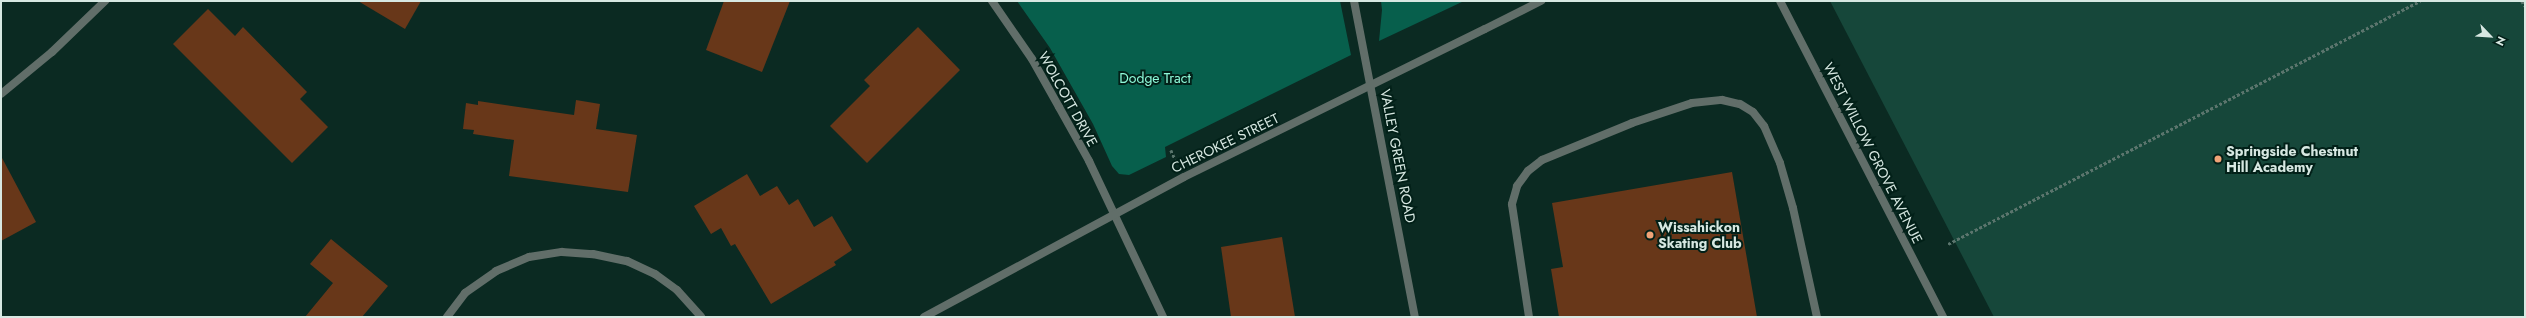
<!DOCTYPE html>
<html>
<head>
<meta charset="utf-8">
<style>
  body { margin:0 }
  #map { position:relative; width:2526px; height:318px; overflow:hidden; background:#0b2a22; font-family:Jost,sans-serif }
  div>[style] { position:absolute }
  .green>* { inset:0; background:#16473a }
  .forest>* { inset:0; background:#075f4c }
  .building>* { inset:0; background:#683719 }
  .path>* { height:2.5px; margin-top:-1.25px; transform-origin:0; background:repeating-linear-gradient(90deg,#5b756d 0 3px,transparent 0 5px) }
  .service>* { height:8px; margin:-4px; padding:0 4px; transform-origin:4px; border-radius:4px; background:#616e69 }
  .minor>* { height:8px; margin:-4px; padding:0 4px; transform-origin:4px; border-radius:4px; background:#616e69 }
  .minor-bridge>* { height:8px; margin:-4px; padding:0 4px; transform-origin:4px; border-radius:4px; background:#616e69 }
  .dots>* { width:11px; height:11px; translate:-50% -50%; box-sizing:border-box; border:2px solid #022018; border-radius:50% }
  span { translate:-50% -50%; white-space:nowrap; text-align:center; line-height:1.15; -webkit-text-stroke:4px #022018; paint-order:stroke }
  .park-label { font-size:14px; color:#8efada }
  .street-label { font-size:14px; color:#d7e8e2 }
  .poi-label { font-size:14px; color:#d7e8e2; font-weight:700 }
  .left { translate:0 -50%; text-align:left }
  .frame { position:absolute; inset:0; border:2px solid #d7e8e2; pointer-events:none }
  .north { position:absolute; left:2470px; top:16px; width:40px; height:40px; -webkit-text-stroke:3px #022018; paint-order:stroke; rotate:115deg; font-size:11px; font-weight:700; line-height:16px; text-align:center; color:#d7e8e2 }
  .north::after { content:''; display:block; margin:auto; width:14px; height:18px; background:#d7e8e2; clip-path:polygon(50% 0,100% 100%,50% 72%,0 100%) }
</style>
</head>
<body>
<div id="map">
  <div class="green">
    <i style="clip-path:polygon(1830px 1px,2525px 1px,2525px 317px,1994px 317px)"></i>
  </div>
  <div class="forest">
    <i style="clip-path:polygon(1017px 1px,1340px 1px,1351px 55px,1165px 147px,1166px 157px,1129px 175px,1119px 174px,1112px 166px,1093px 124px,1050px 48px)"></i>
    <i style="clip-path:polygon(1381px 1px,1464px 1px,1379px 41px,1382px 10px)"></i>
  </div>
  <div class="building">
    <i style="clip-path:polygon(358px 1px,421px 1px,405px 29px)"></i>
    <i style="clip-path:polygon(724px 1px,790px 1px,762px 72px,706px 50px)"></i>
    <i style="clip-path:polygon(208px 9px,235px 36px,243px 27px,307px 92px,300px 99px,328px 127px,292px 163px,173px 44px)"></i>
    <i style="clip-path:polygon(918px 27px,960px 70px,867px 163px,830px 126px,870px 86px,864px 80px)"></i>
    <i style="clip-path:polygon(576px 100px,600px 104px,596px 129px,637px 135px,628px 192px,509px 176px,514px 140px,473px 134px,474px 130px,463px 129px,466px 103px,478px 105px,478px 101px,574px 115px)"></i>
    <i style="clip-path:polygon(1px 156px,36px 222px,1px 241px)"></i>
    <i style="clip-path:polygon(1732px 172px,1757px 317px,1559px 317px,1551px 269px,1563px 267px,1552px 203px)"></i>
    <i style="clip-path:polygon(747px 174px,760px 196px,777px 186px,789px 205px,798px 199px,814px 227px,832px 216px,852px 250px,834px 262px,836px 265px,771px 304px,735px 244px,731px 246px,721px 228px,711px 234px,694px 206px)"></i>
    <i style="clip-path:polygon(1282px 237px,1295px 317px,1231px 317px,1221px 247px)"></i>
    <i style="clip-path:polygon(331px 239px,388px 286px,362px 317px,305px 317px,333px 283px,310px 264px)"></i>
  </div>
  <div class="path">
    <i style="left:2522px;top:1px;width:6px;rotate:59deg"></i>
    <i style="left:1171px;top:150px;width:10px;rotate:66deg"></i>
    <i style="left:1948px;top:244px;width:531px;rotate:-27.24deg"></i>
  </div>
  <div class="service">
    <i style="left:1529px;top:317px;width:114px;rotate:-98.6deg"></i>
    <i style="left:1512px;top:204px;width:19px;rotate:-74deg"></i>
    <i style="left:1517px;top:186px;width:19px;rotate:-54deg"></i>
    <i style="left:1528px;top:171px;width:18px;rotate:-38deg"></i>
    <i style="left:1542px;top:160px;width:97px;rotate:-22.3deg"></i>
    <i style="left:1632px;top:123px;width:63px;rotate:-18.4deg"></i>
    <i style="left:1692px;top:103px;width:30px;rotate:-6deg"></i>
    <i style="left:1722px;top:100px;width:18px;rotate:13deg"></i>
    <i style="left:1740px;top:104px;width:15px;rotate:32deg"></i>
    <i style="left:1753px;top:112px;width:18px;rotate:52deg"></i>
    <i style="left:1764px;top:126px;width:40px;rotate:66.6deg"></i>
    <i style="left:1780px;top:163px;width:47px;rotate:73.9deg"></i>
    <i style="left:1793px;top:208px;width:112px;rotate:77.6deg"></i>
  </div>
  <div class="minor">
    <i style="left:992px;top:1px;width:70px;rotate:55.4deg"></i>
    <i style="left:1032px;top:59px;width:55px;rotate:60.6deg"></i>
    <i style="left:1059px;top:107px;width:62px;rotate:60.9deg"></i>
    <i style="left:1089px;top:161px;width:173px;rotate:64.6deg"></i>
    <i style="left:1354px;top:1px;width:322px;rotate:79.1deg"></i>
    <i style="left:1780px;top:1px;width:356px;rotate:62.7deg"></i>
    <i style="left:1485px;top:29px;width:63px;rotate:-26.6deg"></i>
    <i style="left:1px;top:94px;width:66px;rotate:-39.5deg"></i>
    <i style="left:52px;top:52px;width:74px;rotate:-43.9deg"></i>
    <i style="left:447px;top:317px;width:30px;rotate:-53deg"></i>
    <i style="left:465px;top:293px;width:38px;rotate:-35deg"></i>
    <i style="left:496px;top:271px;width:36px;rotate:-23deg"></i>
    <i style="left:529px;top:257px;width:33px;rotate:-9deg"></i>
    <i style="left:562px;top:252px;width:31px;rotate:4deg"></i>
    <i style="left:593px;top:254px;width:35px;rotate:12deg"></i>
    <i style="left:627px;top:261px;width:31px;rotate:25deg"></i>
    <i style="left:655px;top:274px;width:27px;rotate:36deg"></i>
    <i style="left:677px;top:290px;width:36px;rotate:48deg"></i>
    <i style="left:924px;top:317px;width:295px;rotate:-28.3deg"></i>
  </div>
  <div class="minor-bridge">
    <i style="left:1184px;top:177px;width:335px;rotate:-26.2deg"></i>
  </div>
  <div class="dots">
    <i style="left:2218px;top:159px;background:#efa377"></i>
    <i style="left:1650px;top:235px;background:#efa377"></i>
  </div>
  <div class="park-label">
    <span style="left:1155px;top:78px">Dodge Tract</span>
  </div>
  <div class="street-label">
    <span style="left:1068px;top:99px;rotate:61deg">WOLCOTT DRIVE</span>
    <span style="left:1225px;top:143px;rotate:-26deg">CHEROKEE STREET</span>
    <span style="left:1873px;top:153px;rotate:63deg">WEST WILLOW GROVE AVENUE</span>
    <span style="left:1398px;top:156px;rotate:79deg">VALLEY GREEN ROAD</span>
  </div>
  <div class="poi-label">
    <span class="left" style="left:2226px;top:159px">Springside Chestnut<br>Hill Academy</span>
    <span class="left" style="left:1658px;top:235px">Wissahickon<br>Skating Club</span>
  </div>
  <div class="frame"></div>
  <div class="north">N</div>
</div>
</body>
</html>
